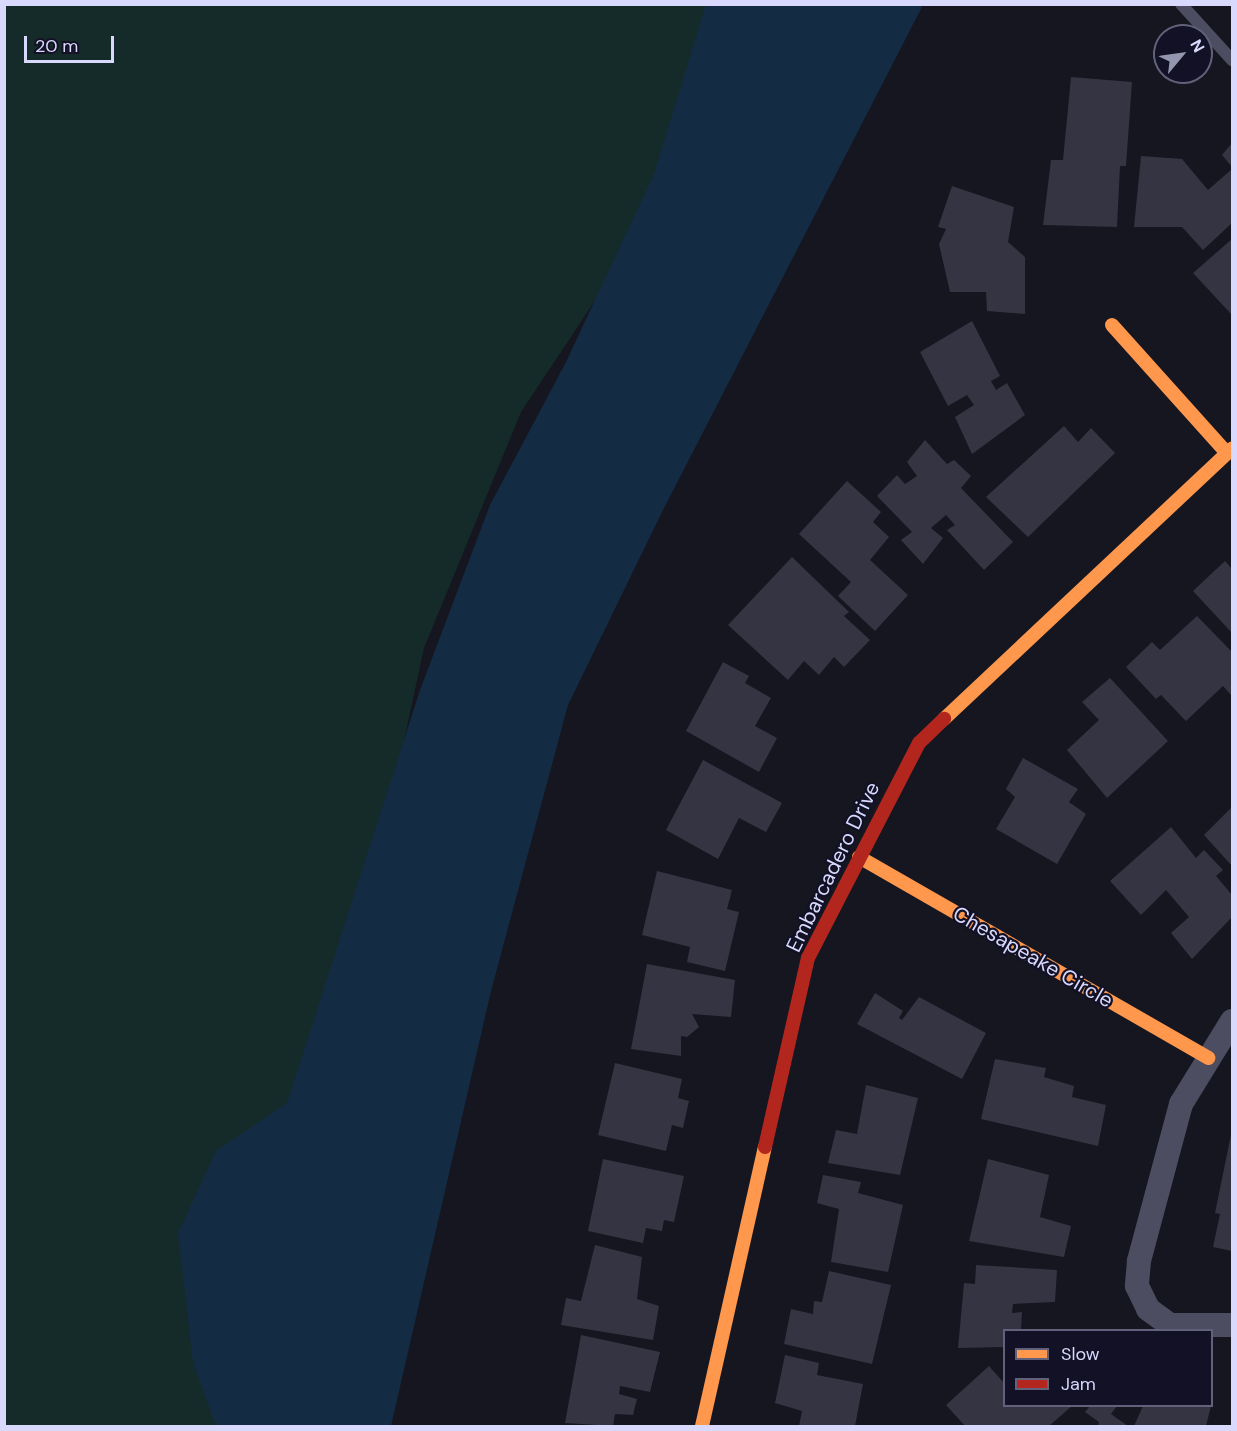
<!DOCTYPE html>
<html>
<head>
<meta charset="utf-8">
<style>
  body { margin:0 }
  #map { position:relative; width:1237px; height:1431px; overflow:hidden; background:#161620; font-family:"DM Sans",sans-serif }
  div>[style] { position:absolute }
  .green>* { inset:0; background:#152b29 }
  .water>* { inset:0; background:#132b43 }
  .building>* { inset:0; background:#343442 }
  .lane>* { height:12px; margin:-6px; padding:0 6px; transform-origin:6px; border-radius:6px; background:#4c4d60 }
  .street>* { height:24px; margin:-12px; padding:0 12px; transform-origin:12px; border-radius:12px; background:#4c4d60 }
  .slow>* { height:14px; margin:-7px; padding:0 7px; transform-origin:7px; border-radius:7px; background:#ff974d }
  .jam>* { height:14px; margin:-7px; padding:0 7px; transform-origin:7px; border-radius:7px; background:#b3261e }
  span { translate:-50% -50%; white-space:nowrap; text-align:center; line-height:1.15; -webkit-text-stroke:4.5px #121125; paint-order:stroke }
  .street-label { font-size:21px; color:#d8d9fc }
  .frame { position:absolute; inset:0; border:6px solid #d8d9fc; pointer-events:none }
  .legend { position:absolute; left:1003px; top:1329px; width:210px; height:78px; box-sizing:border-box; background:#121125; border:2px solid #61617b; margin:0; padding:8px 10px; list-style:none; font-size:18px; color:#d8d9fc }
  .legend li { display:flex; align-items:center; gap:12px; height:30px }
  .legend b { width:30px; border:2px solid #61617b }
  .north { position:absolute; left:1153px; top:24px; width:60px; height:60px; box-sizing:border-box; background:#121125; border:2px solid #61617b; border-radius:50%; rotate:61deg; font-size:16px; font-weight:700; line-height:24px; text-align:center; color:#d8d9fc }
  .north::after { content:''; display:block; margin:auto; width:21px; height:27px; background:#9495af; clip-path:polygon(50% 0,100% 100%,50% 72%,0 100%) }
  .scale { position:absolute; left:24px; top:36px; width:90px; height:27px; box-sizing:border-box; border:3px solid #d8d9fc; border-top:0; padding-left:8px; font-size:18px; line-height:21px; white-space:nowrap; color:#d8d9fc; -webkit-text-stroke:4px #121125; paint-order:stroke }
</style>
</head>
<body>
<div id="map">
  <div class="green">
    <i style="clip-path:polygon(5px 5px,736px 5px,691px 156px,521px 412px,424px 648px,256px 1426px,5px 1426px)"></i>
  </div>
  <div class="water">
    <i style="clip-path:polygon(706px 4px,923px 5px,663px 510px,568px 705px,491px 991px,391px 1426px,216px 1426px,193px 1363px,178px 1233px,216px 1151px,287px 1103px,420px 690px,490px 505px,566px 362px,654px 174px)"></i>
  </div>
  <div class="building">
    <i style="clip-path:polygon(1071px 77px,1132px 82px,1126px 166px,1120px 166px,1117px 227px,1043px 225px,1051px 160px,1063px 160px)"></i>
    <i style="clip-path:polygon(1232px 143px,1232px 167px,1222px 155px)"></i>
    <i style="clip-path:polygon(1141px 156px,1182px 159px,1208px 190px,1232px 169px,1232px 223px,1203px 250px,1182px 227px,1134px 227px)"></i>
    <i style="clip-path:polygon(952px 186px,1014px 207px,1008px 242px,1025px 257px,1025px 314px,987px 311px,986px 292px,950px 292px,939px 244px,946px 229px,938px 227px)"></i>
    <i style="clip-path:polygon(1232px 239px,1232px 315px,1193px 273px)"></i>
    <i style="clip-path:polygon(972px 321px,1000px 376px,991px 381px,996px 390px,1007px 383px,1025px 415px,972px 454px,955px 417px,974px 405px,967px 395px,948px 406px,920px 352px)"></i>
    <i style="clip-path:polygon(1064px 426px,1078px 442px,1091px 428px,1115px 453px,1028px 537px,986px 497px)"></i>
    <i style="clip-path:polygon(925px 440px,947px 464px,954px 460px,971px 476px,961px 488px,1013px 542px,984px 570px,947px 530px,955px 525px,946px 515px,931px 528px,943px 538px,923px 564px,901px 540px,912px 532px,877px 496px,897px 475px,905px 484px,917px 476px,907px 462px)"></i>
    <i style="clip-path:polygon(847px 481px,881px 512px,873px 522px,889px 537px,870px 560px,908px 595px,875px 631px,838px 596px,851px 582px,799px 534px)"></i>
    <i style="clip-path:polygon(792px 557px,849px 612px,844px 616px,870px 640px,844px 667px,834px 657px,819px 675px,804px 661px,788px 680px,728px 625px)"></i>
    <i style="clip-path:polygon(1225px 561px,1232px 569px,1232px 633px,1193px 591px)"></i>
    <i style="clip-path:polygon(1197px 616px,1232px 652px,1232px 696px,1223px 686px,1186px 721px,1161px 695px,1156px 699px,1126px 667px,1152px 642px,1160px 650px)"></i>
    <i style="clip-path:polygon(723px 662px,749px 676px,745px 683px,771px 698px,755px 726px,777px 738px,759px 772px,686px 731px)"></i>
    <i style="clip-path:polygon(1110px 678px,1168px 741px,1107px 798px,1067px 750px,1099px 720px,1082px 702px)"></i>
    <i style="clip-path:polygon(1023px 758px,1078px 789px,1069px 802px,1086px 814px,1057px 864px,996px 829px,1015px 797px,1006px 789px)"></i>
    <i style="clip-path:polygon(703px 760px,782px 803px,766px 832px,739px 818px,718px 859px,666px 830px)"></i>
    <i style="clip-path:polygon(1232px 807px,1232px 866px,1204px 835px)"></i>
    <i style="clip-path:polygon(1171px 827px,1196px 858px,1204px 850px,1223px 870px,1216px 876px,1232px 895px,1232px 917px,1192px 959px,1171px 933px,1189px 917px,1166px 890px,1141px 915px,1110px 881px)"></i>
    <i style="clip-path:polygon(657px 871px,732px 890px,727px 909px,739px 912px,725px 971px,687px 962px,690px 947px,642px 935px)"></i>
    <i style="clip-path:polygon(647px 964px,735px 980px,731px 1017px,692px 1014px,699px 1027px,687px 1037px,681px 1036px,681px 1056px,631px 1049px)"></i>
    <i style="clip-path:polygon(875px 993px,903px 1011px,899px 1018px,902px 1020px,919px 997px,986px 1033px,962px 1079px,857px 1024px)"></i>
    <i style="clip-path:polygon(995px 1059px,1046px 1068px,1044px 1077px,1074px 1086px,1072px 1097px,1106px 1105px,1098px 1146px,981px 1119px)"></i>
    <i style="clip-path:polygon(615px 1063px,682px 1079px,678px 1098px,689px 1101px,683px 1128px,672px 1125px,666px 1151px,598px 1135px)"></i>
    <i style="clip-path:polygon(866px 1085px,918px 1098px,900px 1175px,828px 1163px,836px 1130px,857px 1134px)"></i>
    <i style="clip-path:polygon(1232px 1130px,1232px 1251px,1213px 1247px,1220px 1214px,1215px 1213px)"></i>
    <i style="clip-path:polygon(603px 1159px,684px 1176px,674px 1222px,664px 1220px,662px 1231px,646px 1228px,643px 1243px,588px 1231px)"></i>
    <i style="clip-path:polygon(988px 1159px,1049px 1175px,1040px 1217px,1071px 1226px,1064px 1257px,969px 1241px)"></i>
    <i style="clip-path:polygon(823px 1175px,861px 1182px,858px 1193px,903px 1205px,888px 1272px,831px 1262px,839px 1209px,817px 1203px)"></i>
    <i style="clip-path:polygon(595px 1245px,642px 1257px,637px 1299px,659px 1306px,653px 1340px,561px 1325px,566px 1298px,581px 1301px)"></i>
    <i style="clip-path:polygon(976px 1265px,1057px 1270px,1055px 1302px,1013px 1304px,1012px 1313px,1022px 1312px,1021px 1330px,1004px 1330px,1004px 1347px,958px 1348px,964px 1283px,975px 1284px)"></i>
    <i style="clip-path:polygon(829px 1271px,891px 1285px,872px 1364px,784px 1344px,791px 1309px,813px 1314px,814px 1301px,822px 1302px)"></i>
    <i style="clip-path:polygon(581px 1335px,660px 1352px,650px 1392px,620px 1386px,619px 1394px,637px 1399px,633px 1415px,615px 1414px,613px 1426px,565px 1423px)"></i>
    <i style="clip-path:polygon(785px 1355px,819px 1363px,817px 1375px,863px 1384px,855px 1426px,799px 1426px,802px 1411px,775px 1403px)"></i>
    <i style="clip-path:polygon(989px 1366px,1004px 1383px,1004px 1406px,1072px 1406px,1049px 1426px,965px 1426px,946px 1405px)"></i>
    <i style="clip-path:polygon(1090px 1406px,1117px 1406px,1111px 1414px,1128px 1426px,1098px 1426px,1099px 1422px,1085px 1412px)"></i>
    <i style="clip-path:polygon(1143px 1406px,1211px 1406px,1206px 1426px,1134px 1426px)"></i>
  </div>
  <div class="lane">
    <i style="left:1181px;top:4px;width:76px;rotate:47.7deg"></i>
  </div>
  <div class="street">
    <i style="left:1232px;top:1021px;width:97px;rotate:121.6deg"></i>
    <i style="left:1181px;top:1104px;width:163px;rotate:105deg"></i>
    <i style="left:1139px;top:1261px;width:25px;rotate:95deg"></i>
    <i style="left:1137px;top:1286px;width:25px;rotate:64deg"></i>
    <i style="left:1148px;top:1309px;width:27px;rotate:36deg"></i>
    <i style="left:1170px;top:1325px;width:62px"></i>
  </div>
  <div class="slow">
    <i style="left:1112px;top:325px;width:172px;rotate:48.1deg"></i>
    <i style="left:944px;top:719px;width:395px;rotate:-43.2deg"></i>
    <i style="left:859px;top:857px;width:403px;rotate:29.9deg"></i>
    <i style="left:702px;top:1426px;width:286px;rotate:-77.3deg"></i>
  </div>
  <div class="jam">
    <i style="left:765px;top:1147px;width:194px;rotate:-77.2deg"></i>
    <i style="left:808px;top:958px;width:242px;rotate:-62.7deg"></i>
    <i style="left:919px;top:743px;width:35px;rotate:-44deg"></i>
  </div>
  <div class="street-label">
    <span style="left:833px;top:867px;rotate:-64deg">Embarcadero Drive</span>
    <span style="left:1033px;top:957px;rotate:30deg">Chesapeake Circle</span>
  </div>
  <div class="frame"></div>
  <ul class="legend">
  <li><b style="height:8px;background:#ff974d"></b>Slow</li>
  <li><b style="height:8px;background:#b3261e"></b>Jam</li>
  </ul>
  <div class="north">N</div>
  <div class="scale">20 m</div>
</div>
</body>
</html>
